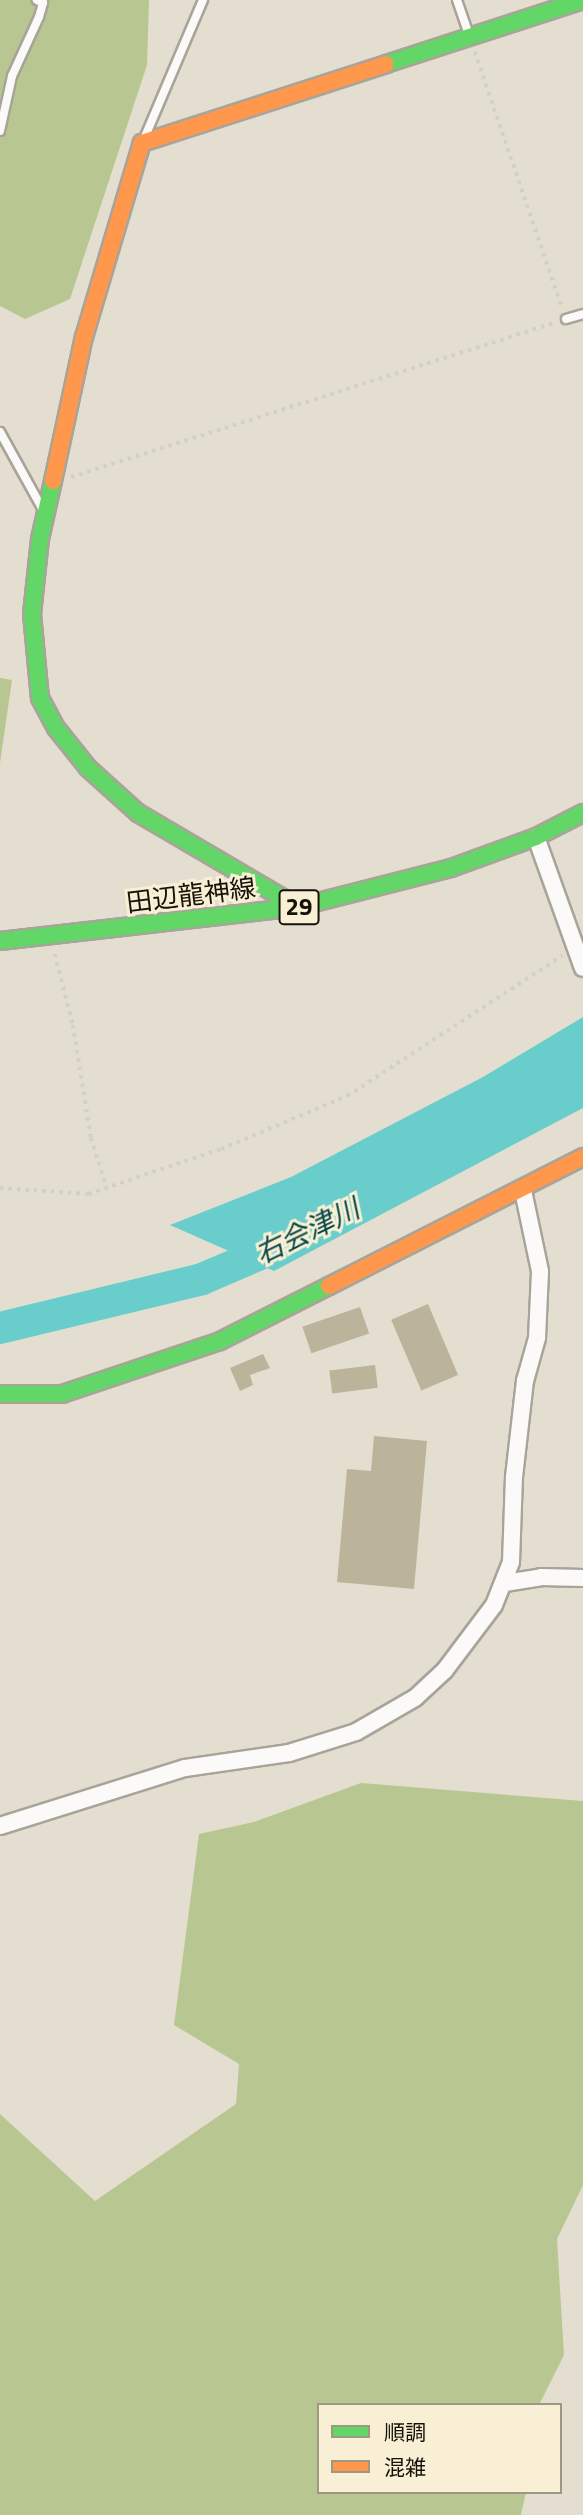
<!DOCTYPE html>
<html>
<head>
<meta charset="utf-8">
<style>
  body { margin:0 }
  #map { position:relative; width:583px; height:2515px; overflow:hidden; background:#e3decf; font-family:"Titillium Web","Noto Sans JP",sans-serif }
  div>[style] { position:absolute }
  .forest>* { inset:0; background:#b8c792 }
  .water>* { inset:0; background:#69cdcc }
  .river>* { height:32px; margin:-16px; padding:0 16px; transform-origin:16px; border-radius:16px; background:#69cdcc }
  .building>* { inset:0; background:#bbb39a; transform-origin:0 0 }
  .path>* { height:3.5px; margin-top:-1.75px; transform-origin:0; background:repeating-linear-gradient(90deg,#d1d0cb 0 3.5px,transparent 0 8.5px) }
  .roads { filter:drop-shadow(2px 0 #a8a499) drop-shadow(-2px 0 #a8a499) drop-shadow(0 2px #a8a499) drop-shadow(0 -2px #a8a499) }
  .lane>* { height:8px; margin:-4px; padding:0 4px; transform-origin:4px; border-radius:4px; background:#fbfaf8 }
  .street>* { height:16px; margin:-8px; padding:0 8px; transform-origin:8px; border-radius:8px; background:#fbfaf8 }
  .fast>* { height:16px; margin:-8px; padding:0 8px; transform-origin:8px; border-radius:8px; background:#63d668 }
  .slow>* { height:16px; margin:-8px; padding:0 8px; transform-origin:8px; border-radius:8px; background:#ff974d }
  span { translate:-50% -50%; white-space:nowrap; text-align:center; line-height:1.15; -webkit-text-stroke:6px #f8efd4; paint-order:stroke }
  .shield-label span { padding:2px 5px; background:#f8efd4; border:2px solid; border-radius:5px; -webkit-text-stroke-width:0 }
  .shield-label { font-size:24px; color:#151209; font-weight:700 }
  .street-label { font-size:26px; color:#151209 }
  .water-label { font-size:28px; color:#08484a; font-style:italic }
  .legend { position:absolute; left:317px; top:2403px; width:245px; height:91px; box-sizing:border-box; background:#f8efd4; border:2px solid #9d9783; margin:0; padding:9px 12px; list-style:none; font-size:21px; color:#151209 }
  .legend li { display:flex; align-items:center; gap:14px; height:35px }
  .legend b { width:35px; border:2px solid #9d9783 }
</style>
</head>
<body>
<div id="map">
  <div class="forest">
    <i style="clip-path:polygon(0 0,149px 0,147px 65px,70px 299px,25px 319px,0 306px)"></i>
    <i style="clip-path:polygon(0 678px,12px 680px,0 763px)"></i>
    <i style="clip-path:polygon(361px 1783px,583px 1801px,583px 2185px,557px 2239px,564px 2355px,539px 2405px,319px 2405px,319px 2492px,526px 2492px,521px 2515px,0 2515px,0 2114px,95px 2201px,236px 2104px,239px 2064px,174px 2025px,199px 1834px,254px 1822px)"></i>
  </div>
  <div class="water">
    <i style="clip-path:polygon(583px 1017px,583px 1108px,274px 1271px,170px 1225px,291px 1177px,483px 1077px)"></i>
  </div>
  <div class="river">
    <i style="left:0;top:1328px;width:208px;rotate:-13.6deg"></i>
    <i style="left:202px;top:1279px;width:91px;rotate:-23.2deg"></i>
  </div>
  <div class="building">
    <i style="left:428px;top:1304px;width:77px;height:40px;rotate:67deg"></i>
    <i style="left:360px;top:1307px;width:28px;height:61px;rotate:71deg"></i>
    <i style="clip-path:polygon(263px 1354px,270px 1368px,250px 1375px,253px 1385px,240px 1391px,230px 1368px)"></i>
    <i style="left:375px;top:1365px;width:23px;height:46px;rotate:83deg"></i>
    <i style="clip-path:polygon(374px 1436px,427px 1441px,414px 1589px,337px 1582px,347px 1469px,371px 1471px)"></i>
  </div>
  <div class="path">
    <i style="left:475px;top:52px;width:269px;rotate:71.2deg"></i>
    <i style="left:71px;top:477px;width:507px;rotate:-17.68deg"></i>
    <i style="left:55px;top:954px;width:73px;rotate:75.8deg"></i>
    <i style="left:73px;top:1025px;width:114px;rotate:80.9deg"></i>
    <i style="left:91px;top:1138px;width:52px;rotate:71.9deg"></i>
    <i style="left:0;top:1188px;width:88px;rotate:3.9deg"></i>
    <i style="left:88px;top:1194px;width:140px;rotate:-18.7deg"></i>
    <i style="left:221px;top:1149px;width:137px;rotate:-22.8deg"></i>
    <i style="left:347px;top:1096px;width:257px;rotate:-33.1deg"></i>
  </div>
  <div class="roads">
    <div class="lane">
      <i style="left:457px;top:0;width:36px;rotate:71deg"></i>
      <i style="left:0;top:131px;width:56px;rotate:-77.7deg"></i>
      <i style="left:12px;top:76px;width:65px;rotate:-65.4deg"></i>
      <i style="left:39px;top:17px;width:15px;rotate:-74deg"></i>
      <i style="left:43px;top:3px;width:7px;rotate:-153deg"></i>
      <i style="left:144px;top:139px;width:151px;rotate:-67deg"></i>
      <i style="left:566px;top:319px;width:18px;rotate:-16deg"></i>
      <i style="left:0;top:432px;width:87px;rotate:61.1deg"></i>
    </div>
    <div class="street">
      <i style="left:536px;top:837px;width:139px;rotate:70.3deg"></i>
      <i style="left:505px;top:1583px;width:36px;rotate:-9deg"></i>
      <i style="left:541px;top:1577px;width:42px;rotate:1.4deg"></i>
      <i style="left:0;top:1826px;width:194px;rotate:-17.4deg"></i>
      <i style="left:185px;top:1768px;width:105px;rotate:-8.2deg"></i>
      <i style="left:289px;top:1753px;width:70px;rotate:-17.4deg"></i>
      <i style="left:356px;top:1732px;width:68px;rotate:-30deg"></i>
      <i style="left:415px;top:1698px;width:41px;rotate:-43deg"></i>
      <i style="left:445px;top:1670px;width:81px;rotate:-53deg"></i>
      <i style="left:494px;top:1605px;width:46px;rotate:-68.4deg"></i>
      <i style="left:511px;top:1562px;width:85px;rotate:-88deg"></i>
      <i style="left:514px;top:1477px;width:97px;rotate:-83.5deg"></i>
      <i style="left:525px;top:1381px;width:45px;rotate:-74.4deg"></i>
      <i style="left:537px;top:1338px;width:67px;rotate:-87.4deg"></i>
      <i style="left:540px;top:1271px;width:83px;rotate:-101.9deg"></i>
    </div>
    <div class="fast">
      <i style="left:386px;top:64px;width:207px;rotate:-18deg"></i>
      <i style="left:53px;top:481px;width:59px;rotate:102.6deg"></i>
      <i style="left:40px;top:539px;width:75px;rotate:96.1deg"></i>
      <i style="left:32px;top:614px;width:84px;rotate:84.6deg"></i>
      <i style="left:40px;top:698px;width:34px;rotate:62deg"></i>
      <i style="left:56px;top:728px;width:51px;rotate:51.3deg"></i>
      <i style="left:88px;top:768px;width:67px;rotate:42deg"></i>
      <i style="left:138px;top:813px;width:186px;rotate:30.4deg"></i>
      <i style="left:0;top:941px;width:300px;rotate:-6.5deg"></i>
      <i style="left:298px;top:907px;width:158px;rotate:-14.3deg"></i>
      <i style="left:451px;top:868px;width:90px;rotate:-20deg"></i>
      <i style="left:536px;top:837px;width:53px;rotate:-27.1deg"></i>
      <i style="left:0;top:1394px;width:62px"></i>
      <i style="left:62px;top:1394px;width:167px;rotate:-18.5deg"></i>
      <i style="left:220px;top:1341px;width:122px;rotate:-26.8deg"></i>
    </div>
    <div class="slow">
      <i style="left:53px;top:481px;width:147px;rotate:-77.9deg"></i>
      <i style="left:84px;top:337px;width:202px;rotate:-73.4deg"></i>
      <i style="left:142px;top:143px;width:256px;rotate:-17.9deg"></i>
      <i style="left:329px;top:1286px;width:285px;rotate:-26.9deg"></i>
    </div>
  </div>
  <div class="shield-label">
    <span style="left:299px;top:907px">29</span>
  </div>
  <div class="street-label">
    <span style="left:191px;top:895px;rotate:-7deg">田辺龍神線</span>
  </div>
  <div class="water-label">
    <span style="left:307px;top:1231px;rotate:-26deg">右会津川</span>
  </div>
  <ul class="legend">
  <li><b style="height:9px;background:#63d668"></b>順調</li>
  <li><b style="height:9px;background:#ff974d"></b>混雑</li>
  </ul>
</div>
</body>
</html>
